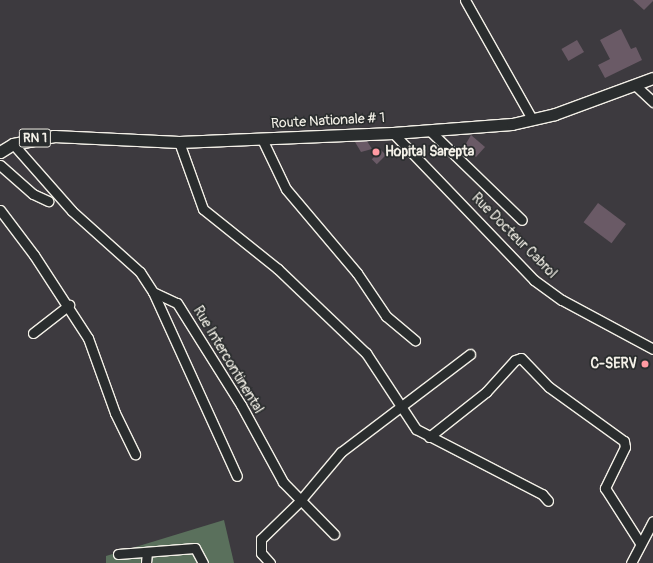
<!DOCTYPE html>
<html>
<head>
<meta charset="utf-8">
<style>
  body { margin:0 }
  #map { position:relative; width:653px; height:563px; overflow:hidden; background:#3d3a3f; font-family:Pangolin,sans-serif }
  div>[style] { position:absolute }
  .green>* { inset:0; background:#5a705c }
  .building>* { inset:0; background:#6a5a66; transform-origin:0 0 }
  .roads { filter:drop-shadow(1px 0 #f4f1e8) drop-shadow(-1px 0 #f4f1e8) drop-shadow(0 1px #f4f1e8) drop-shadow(0 -1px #f4f1e8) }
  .minor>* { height:9px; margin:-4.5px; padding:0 4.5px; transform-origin:4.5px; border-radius:4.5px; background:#2a2d2e }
  .major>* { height:11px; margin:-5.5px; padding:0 5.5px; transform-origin:5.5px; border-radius:5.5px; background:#2a2d2e }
  .dots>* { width:11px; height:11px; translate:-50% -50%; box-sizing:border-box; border:2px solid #2a2d2e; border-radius:50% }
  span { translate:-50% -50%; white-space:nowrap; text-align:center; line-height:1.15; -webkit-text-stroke:3.5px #2a2d2e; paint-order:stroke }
  .shield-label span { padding:1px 3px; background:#2a2d2e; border:1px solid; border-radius:3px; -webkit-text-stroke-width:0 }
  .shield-label { font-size:13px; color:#f4f1e8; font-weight:700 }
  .street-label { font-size:14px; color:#f4f1e8 }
  .poi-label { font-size:14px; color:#f4f1e8; font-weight:700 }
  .left { translate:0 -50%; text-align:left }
  .right { translate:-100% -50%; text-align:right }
</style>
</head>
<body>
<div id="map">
  <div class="green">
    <i style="clip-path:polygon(224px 520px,234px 563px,106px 563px,106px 556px)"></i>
  </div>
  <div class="building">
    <i style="clip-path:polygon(633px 0,653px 0,653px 1px,644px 10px)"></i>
    <i style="clip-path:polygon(621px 29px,631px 49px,636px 47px,642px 60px,605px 78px,598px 65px,610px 59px,600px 40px)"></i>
    <i style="left:577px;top:40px;width:14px;height:18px;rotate:60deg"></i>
    <i style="clip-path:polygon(471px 135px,485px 147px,476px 157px,464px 147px)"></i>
    <i style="clip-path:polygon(367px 141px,372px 149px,361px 152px,355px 142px)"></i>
    <i style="left:381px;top:150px;width:7px;height:13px;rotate:45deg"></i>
    <i style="left:598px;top:203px;width:35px;height:24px;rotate:37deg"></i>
  </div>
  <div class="roads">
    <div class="minor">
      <i style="left:465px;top:0;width:137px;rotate:60.6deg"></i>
      <i style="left:635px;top:85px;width:25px;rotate:43deg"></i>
      <i style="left:429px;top:130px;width:129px;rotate:44.1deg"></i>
      <i style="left:393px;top:133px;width:204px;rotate:46.2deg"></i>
      <i style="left:534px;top:280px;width:34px;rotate:36deg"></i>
      <i style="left:562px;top:300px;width:103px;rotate:28.3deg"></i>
      <i style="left:262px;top:139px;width:55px;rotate:64.4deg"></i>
      <i style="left:286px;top:189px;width:110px;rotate:49.8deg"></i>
      <i style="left:357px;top:273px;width:52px;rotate:56deg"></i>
      <i style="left:386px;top:316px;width:38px;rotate:40deg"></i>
      <i style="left:179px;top:142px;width:71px;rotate:70.3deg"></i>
      <i style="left:203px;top:209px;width:96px;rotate:38.7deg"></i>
      <i style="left:278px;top:269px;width:122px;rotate:43.7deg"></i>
      <i style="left:366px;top:353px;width:91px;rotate:56.7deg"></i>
      <i style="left:416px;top:429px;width:142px;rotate:27.3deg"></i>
      <i style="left:542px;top:494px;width:9px;rotate:49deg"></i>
      <i style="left:13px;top:144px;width:89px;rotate:48.6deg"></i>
      <i style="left:72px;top:211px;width:91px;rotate:41.9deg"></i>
      <i style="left:140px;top:272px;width:24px;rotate:57deg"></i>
      <i style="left:153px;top:292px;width:26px;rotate:25deg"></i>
      <i style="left:177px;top:303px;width:120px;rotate:57.9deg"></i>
      <i style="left:241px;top:405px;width:88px;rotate:61.4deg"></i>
      <i style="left:283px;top:482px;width:73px;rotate:45.6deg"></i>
      <i style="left:0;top:165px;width:44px;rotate:41.3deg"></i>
      <i style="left:33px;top:194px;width:17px;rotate:25deg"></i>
      <i style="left:0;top:210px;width:56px;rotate:52.9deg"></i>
      <i style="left:34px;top:255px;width:99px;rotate:57deg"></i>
      <i style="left:88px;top:338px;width:80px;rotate:70.2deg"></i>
      <i style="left:115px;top:413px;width:46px;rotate:64deg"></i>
      <i style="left:153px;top:292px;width:202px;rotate:65.5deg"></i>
      <i style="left:33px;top:333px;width:46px;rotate:-37.9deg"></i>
      <i style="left:429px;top:437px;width:73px;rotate:-38.3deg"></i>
      <i style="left:486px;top:392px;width:43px;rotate:-47.8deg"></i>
      <i style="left:515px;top:360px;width:6px;rotate:-18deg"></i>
      <i style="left:521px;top:358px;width:40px;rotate:46deg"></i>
      <i style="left:549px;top:387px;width:92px;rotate:35.8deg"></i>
      <i style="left:624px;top:441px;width:6px;rotate:81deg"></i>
      <i style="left:625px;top:447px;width:46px;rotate:116deg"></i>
      <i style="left:605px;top:488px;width:65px;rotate:57.5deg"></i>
      <i style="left:118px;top:554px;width:77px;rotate:-4.5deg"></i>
      <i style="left:195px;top:548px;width:17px;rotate:62deg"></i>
      <i style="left:146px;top:563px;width:11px;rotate:-85deg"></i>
      <i style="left:270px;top:563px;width:13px;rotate:-132deg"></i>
      <i style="left:261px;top:553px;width:14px;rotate:-90deg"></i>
      <i style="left:261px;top:539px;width:53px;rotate:-44.2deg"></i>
      <i style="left:299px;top:502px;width:65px;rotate:-50deg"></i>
      <i style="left:341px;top:452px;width:162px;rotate:-37.2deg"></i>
      <i style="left:631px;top:563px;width:47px;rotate:-62.4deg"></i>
    </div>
    <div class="major">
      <i style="left:0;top:152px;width:15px;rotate:-32deg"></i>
      <i style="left:13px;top:144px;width:42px;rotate:-11deg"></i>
      <i style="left:54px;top:136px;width:125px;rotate:2.7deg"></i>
      <i style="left:179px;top:142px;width:214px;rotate:-2.4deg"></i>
      <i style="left:393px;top:133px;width:119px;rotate:-4.3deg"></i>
      <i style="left:512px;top:124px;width:44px;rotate:-13.1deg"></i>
      <i style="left:555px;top:114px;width:104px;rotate:-20.2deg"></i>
    </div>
  </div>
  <div class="dots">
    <i style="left:376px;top:152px;background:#ff9aa2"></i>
    <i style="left:645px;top:364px;background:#ff9aa2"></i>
  </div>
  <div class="shield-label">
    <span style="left:35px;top:138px">RN 1</span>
  </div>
  <div class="street-label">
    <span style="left:328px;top:121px;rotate:-3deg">Route Nationale # 1</span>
    <span style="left:514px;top:236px;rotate:45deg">Rue Docteur Cabrol</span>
    <span style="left:228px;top:360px;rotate:59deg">Rue Intercontinental</span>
  </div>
  <div class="poi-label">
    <span class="left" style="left:385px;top:152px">Hopital Sarepta</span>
    <span class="right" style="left:637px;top:364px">C-SERV</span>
  </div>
</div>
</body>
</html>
